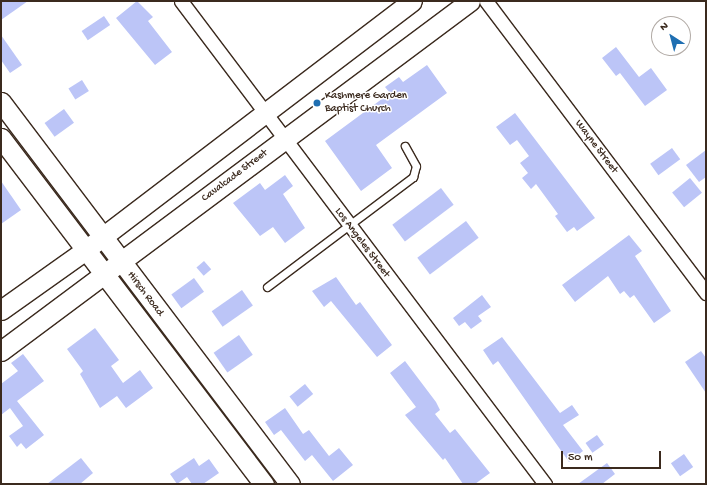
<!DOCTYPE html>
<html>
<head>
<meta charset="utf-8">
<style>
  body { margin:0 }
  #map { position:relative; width:707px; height:485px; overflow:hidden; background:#fff; font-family:"Gochi Hand",sans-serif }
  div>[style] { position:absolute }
  .building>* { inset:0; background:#bcc5f7; transform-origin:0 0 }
  .roads { filter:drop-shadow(1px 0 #3b2a1e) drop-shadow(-1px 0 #3b2a1e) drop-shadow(0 1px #3b2a1e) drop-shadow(0 -1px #3b2a1e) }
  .lane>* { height:7px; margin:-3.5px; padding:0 3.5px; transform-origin:3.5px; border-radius:3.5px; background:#fff }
  .street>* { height:13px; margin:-6.5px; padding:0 6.5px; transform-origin:6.5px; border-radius:6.5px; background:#fff }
  .secondary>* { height:19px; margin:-9.5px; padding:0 9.5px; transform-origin:9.5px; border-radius:9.5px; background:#fff }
  .dots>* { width:11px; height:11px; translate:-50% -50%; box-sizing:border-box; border:2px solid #fff; border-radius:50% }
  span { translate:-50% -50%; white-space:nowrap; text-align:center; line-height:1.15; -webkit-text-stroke:3px #fff; paint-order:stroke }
  .poi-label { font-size:11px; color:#3b2a1e }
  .left { translate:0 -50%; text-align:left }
  .street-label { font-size:11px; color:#3b2a1e }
  .frame { position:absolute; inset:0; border:2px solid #3b2a1e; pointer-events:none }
  .north { position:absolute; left:651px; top:16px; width:40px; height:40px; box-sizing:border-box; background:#fff; border:1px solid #b1aaa5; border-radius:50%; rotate:324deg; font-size:11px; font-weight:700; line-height:16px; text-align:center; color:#3b2a1e }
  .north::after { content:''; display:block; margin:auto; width:14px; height:18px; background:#1f6fb2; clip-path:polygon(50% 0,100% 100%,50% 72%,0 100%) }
  .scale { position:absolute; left:561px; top:451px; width:100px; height:18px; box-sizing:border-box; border:2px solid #3b2a1e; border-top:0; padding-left:5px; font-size:12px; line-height:14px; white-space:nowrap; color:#3b2a1e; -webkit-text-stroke:3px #fff; paint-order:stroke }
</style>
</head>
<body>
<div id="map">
  <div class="building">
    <i style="clip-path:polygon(1px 1px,28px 1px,1px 20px)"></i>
    <i style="clip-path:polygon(137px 1px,153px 17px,148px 21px,172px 52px,155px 65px,116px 18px)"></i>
    <i style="left:104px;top:16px;width:11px;height:27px;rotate:56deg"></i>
    <i style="clip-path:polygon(1px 35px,22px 65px,10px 73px,1px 60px)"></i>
    <i style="clip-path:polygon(616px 47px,639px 77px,651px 68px,667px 90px,645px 106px,620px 73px,616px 76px,602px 58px)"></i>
    <i style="clip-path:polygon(427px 65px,447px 93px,376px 145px,392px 168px,361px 191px,325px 141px,390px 93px,385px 87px,399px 77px,403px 82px)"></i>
    <i style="left:82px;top:80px;width:13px;height:16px;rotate:58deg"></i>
    <i style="left:64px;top:109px;width:17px;height:24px;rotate:54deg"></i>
    <i style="clip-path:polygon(515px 113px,595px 218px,577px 231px,574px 227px,567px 232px,555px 216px,558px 214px,536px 184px,531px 189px,522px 178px,528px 173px,520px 163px,529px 156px,517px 140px,510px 145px,496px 127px)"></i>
    <i style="left:672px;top:148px;width:14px;height:27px;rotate:54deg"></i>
    <i style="clip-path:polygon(706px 150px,706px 177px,699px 182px,686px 165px)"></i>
    <i style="clip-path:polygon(285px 175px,293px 186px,283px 194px,305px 228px,285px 243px,273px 227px,260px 236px,233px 203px,260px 183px,265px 190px)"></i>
    <i style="left:690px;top:178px;width:19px;height:23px;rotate:51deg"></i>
    <i style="clip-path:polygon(1px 181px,21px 210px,1px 224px)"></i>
    <i style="left:441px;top:188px;width:21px;height:61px;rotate:53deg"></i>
    <i style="left:466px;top:221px;width:21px;height:61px;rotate:53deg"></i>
    <i style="clip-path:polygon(629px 235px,642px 251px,635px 256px,671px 311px,654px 323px,634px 295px,630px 298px,624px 291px,620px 294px,608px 276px,575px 302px,562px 285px)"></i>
    <i style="left:204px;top:261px;width:11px;height:10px;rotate:49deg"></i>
    <i style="clip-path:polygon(336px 277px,356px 305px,360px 302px,392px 345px,377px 357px,331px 301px,324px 307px,312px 291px)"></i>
    <i style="left:194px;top:278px;width:17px;height:28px;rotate:54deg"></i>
    <i style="left:242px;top:290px;width:19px;height:37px;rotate:55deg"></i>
    <i style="clip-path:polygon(482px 295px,491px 307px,478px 316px,482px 321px,471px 329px,465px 322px,459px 326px,453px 318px)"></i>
    <i style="clip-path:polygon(95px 328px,119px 360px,111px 366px,123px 383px,140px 370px,153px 388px,126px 408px,117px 396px,100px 408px,80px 374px,83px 371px,67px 349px)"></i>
    <i style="left:239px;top:335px;width:24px;height:31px;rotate:55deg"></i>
    <i style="clip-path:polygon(502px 337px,560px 413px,572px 405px,579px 415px,563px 425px,583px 451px,569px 462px,498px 361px,493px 365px,483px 350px)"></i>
    <i style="clip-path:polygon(701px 351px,706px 358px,706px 393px,685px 362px)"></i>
    <i style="clip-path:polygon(23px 354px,44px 381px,17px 401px,44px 435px,26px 449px,21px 443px,17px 447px,9px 436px,23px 426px,10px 408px,1px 415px,1px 384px,18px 371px,11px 363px)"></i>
    <i style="clip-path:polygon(405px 361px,436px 402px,440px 410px,435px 414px,450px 433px,455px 429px,490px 473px,475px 484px,463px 484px,445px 458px,443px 460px,405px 415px,416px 407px,390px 373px)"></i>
    <i style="left:305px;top:384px;width:13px;height:20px;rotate:51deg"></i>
    <i style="clip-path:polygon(285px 408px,303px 434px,309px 430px,329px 456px,339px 448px,353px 465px,333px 481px,312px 455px,305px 461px,281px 430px,274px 435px,265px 422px)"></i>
    <i style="left:597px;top:435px;width:12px;height:14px;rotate:55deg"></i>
    <i style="left:684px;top:454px;width:16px;height:16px;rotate:55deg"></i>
    <i style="clip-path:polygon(81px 458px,93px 473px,80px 484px,47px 484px)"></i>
    <i style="clip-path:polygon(194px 458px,199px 466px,209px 459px,219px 473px,203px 484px,192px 484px,187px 477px,177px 484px,170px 474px)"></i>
    <i style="clip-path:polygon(607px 463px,615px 474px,602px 484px,578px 484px)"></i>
  </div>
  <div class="roads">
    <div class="lane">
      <i style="left:267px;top:287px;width:183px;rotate:-37deg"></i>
      <i style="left:413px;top:177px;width:11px;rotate:-75deg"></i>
      <i style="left:416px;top:166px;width:23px;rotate:-119deg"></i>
    </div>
    <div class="street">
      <i style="left:181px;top:1px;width:605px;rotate:53deg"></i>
      <i style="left:486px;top:1px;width:366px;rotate:53deg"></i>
    </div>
    <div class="secondary">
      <i style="left:1px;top:102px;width:479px;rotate:52.9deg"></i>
      <i style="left:1px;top:138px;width:435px;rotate:52.8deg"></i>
      <i style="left:1px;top:310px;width:102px;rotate:-35.4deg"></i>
      <i style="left:84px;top:251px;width:412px;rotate:-37.3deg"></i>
      <i style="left:1px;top:351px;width:585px;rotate:-36.73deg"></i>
    </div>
  </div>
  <div class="dots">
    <i style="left:317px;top:103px;background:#1f6fb2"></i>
  </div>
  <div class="poi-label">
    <span class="left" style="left:325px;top:103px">Kashmere Garden<br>Baptist Church</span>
  </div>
  <div class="street-label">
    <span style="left:596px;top:147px;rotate:53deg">Wayne Street</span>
    <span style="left:235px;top:176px;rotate:-37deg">Cavalcade Street</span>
    <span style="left:362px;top:243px;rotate:53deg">Los Angeles Street</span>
    <span style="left:145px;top:294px;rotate:53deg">Hirsch Road</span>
  </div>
  <div class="frame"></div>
  <div class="north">N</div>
  <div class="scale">50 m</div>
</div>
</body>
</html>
